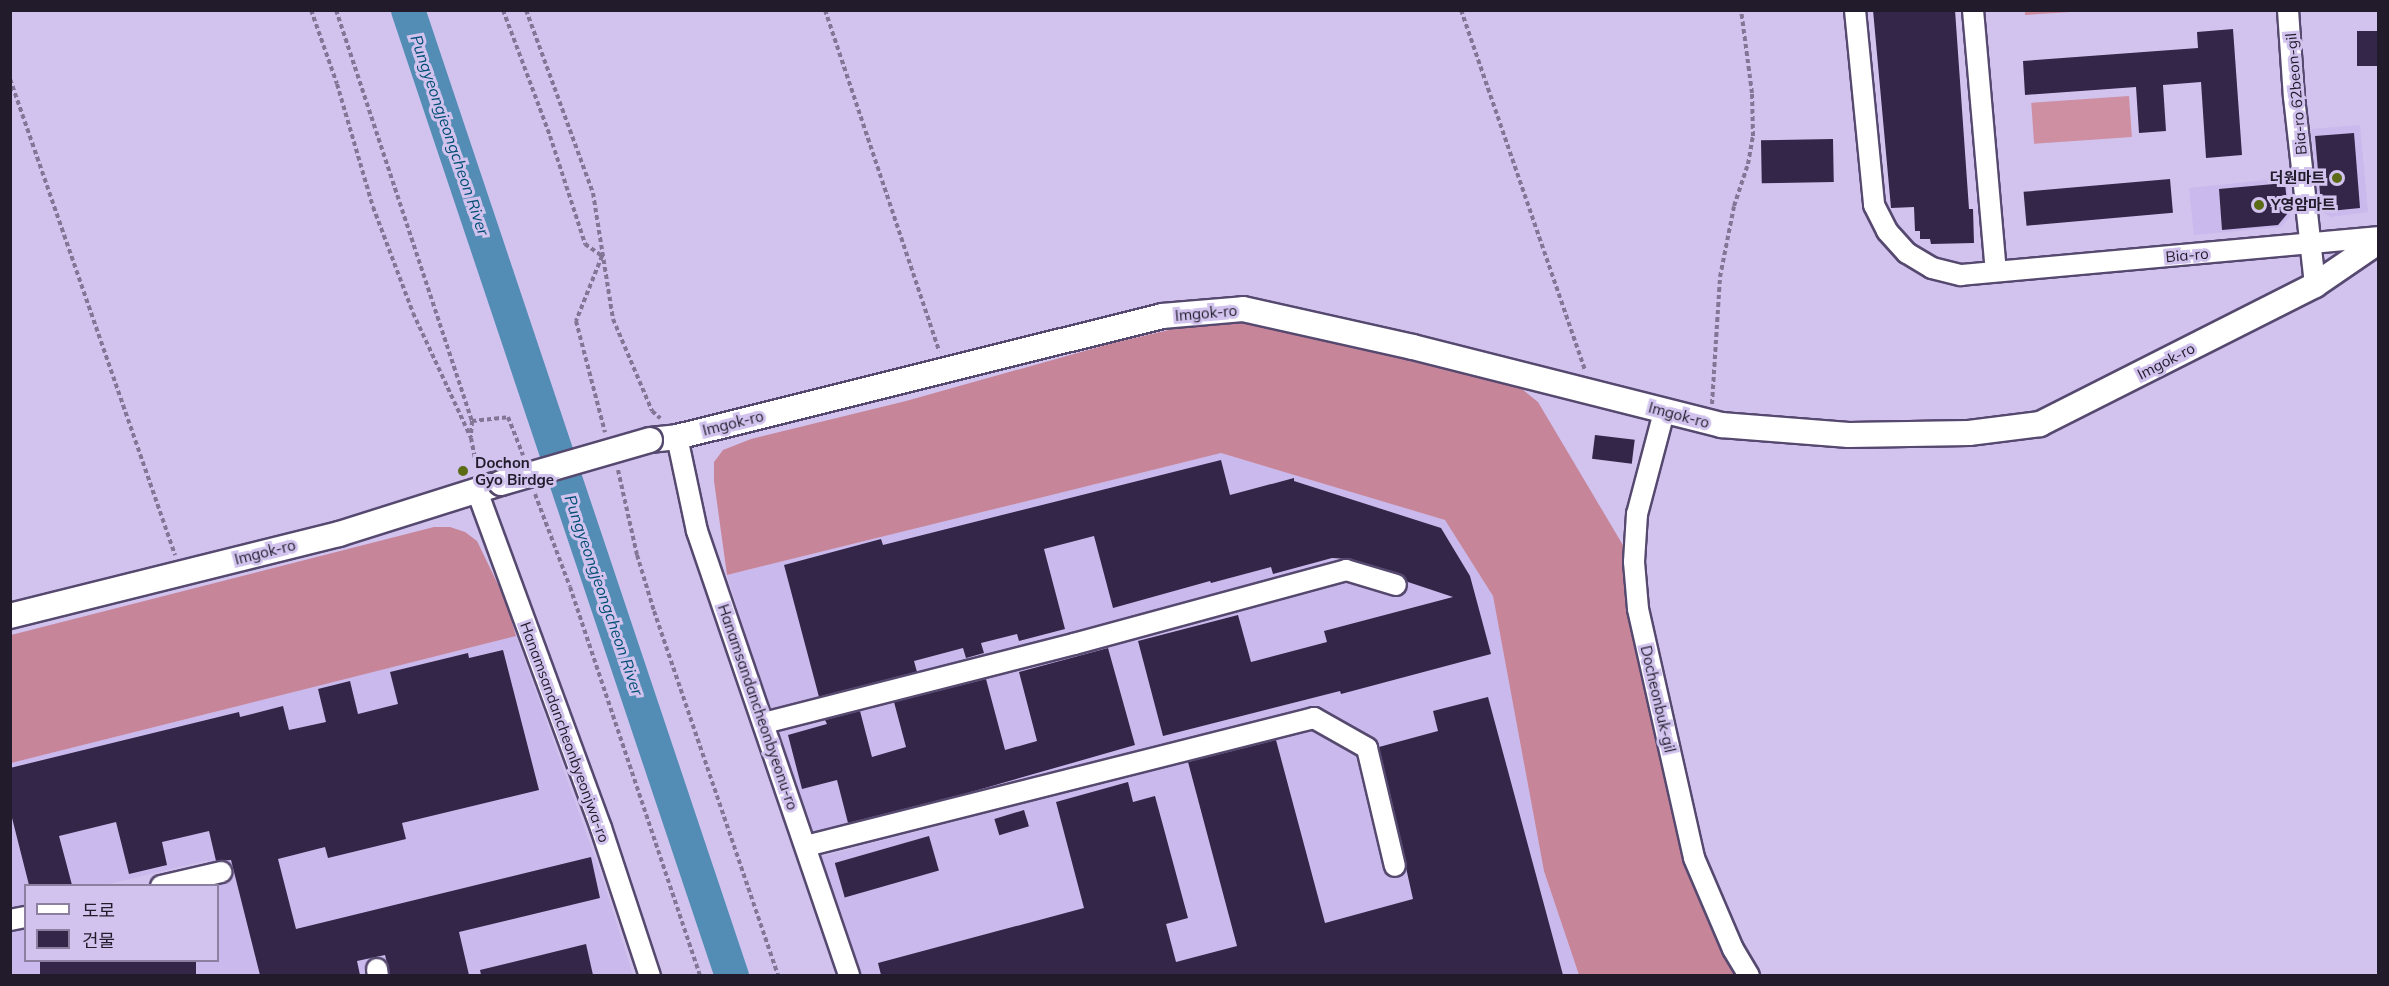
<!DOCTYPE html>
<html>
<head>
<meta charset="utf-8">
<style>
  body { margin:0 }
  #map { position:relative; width:2389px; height:986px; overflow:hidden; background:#d1c3ee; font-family:Mulish,"Noto Sans KR",sans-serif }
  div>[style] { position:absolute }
  .built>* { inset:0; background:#cab9ec }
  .green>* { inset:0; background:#cd8fa1; transform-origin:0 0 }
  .forest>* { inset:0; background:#c78599 }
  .river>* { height:34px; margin:-17px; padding:0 17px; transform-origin:17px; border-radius:17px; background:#538cb4 }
  .building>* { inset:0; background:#332648; transform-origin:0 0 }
  .path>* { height:4px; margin-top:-2px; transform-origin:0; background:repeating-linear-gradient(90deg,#817695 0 4.5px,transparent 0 7.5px) }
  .roads { filter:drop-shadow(2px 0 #56496f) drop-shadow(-2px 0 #56496f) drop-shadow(0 2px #56496f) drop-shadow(0 -2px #56496f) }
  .minor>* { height:20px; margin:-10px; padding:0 10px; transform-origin:10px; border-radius:10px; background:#fff }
  .major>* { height:24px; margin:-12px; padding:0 12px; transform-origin:12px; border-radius:12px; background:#fff }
  .bridges { filter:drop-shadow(2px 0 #56496f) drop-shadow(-2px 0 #56496f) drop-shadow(0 2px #56496f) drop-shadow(0 -2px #56496f) }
  .major-bridge>* { height:24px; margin:-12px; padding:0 12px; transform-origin:12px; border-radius:12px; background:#fff }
  .dots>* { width:16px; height:16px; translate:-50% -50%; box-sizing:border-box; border:3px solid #d1c3ee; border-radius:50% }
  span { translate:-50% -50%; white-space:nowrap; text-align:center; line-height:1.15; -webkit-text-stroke:6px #d1c3ee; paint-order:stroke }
  .street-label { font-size:15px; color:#211b2b }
  .poi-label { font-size:15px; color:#211b2b; font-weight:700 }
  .right { translate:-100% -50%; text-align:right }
  .left { translate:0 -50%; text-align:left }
  .water-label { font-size:16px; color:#014e75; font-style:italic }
  .frame { position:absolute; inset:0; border:12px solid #211b2b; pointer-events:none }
  .legend { position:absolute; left:24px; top:884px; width:195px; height:78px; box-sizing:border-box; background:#d1c3ee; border:2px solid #8b80a0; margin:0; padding:8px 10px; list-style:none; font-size:18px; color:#211b2b }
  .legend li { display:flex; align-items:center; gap:12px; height:30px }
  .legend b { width:30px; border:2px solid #8b80a0 }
</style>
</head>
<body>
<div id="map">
  <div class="built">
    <i style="clip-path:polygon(2360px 125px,2368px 212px,2331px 217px,2318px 210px,2311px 129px)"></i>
    <i style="clip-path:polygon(2286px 178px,2290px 217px,2281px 227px,2194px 235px,2189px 188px)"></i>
    <i style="clip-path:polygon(1221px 453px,1445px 520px,1493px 596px,1544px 871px,1579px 975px,860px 975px,819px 857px,1282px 737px,1277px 716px,813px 838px,776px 733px,1330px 588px,1324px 567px,771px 719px,727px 575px)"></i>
    <i style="clip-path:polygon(516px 636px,604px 883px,633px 975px,11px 975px,10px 930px,25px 926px,26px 960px,218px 960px,218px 886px,197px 885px,214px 881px,208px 860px,105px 885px,26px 886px,25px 906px,11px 909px,11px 763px)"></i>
  </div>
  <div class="green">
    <i style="clip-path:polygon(2025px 11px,2025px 10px,2086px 11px,2025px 15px)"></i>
    <i style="left:2129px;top:96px;width:41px;height:98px;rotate:86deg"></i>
  </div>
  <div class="forest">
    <i style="clip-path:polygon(1238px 323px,1271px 326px,1354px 345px,1522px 389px,1538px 402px,1630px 557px,1654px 700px,1740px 975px,1579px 975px,1544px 871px,1493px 596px,1445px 520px,1221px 453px,727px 575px,714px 481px,714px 462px,723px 450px,751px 439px,906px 401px,1113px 343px,1186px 326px)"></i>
    <i style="clip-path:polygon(434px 527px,450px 527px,465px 532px,477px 541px,505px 599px,516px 636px,11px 763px,11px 635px)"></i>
  </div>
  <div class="river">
    <i style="left:408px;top:10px;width:1019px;rotate:71.46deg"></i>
  </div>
  <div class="building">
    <i style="clip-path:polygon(1873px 10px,1955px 10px,1969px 209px,1973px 209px,1974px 243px,1931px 244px,1930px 239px,1920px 239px,1920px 231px,1915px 231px,1914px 207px,1891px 208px)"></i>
    <i style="clip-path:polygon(2233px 29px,2242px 155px,2206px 158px,2201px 82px,2163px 85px,2166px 131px,2139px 133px,2136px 87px,2025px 95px,2023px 61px,2198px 48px,2197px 32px)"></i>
    <i style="left:2379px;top:31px;width:35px;height:22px;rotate:90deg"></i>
    <i style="clip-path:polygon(2354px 133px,2360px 208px,2330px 211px,2321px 205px,2315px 136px)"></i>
    <i style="left:1833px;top:139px;width:43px;height:72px;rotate:89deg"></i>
    <i style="left:2170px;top:179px;width:34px;height:147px;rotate:85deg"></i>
    <i style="clip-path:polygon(2285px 183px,2288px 213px,2278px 225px,2222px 230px,2219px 189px)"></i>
    <i style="left:1595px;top:435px;width:40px;height:24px;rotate:7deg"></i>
    <i style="clip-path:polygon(1221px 460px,1230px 495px,1294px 478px,1294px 481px,1441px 528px,1470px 576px,1491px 654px,1341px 694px,1340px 691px,1163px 736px,1138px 641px,1238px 615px,1251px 662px,1327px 642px,1324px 631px,1453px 597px,1408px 582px,1399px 574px,1349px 559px,1332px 558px,1273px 574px,1271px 567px,1211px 583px,1210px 581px,1113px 608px,1094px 536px,1044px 549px,1065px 629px,1019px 641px,1017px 634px,981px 643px,984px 653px,966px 658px,963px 648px,914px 661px,917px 672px,819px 697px,784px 565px,881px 539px,883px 545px)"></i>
    <i style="clip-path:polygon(1108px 648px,1135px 745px,964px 794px,848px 823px,837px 780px,802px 789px,788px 735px,827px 724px,825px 720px,860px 711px,872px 757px,906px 747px,894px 702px,986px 679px,1005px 750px,1037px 741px,1019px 672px)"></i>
    <i style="clip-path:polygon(503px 650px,539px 790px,402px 823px,406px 839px,328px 858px,325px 847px,278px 859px,296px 929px,591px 857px,600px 898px,459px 932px,469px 975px,390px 975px,385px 955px,357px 961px,360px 975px,260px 975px,231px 860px,216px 861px,209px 831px,162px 842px,167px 865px,129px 874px,116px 822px,59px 836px,72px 885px,29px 885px,10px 810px,10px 768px,239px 712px,240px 717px,283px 706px,289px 730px,326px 722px,318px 689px,350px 681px,358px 714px,398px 704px,390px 672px,468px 653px,469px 658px)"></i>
    <i style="clip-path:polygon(1488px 697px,1563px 975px,881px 975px,878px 963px,1084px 908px,1056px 802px,1128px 782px,1133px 802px,1155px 796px,1188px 918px,1166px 924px,1176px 962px,1237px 946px,1188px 762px,1276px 740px,1325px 923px,1413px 899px,1379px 747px,1438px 731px,1433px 711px)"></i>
    <i style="left:1024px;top:810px;width:17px;height:31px;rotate:73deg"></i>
    <i style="left:929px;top:836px;width:36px;height:98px;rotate:74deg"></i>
    <i style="clip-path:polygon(586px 944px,593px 975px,481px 975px,480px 970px)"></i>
    <i style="left:40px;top:960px;width:156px;height:16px"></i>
  </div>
  <div class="path">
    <i style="left:311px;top:10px;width:78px;rotate:70.6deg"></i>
    <i style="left:337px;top:84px;width:128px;rotate:73.7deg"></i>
    <i style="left:373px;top:207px;width:113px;rotate:69.3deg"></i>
    <i style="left:413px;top:313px;width:138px;rotate:65.1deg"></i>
    <i style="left:471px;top:438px;width:32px;rotate:79deg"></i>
    <i style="left:336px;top:10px;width:433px;rotate:71.7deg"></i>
    <i style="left:472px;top:421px;width:16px;rotate:94deg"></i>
    <i style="left:503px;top:10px;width:134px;rotate:69.5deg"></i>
    <i style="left:550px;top:136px;width:114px;rotate:72deg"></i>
    <i style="left:585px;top:244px;width:21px;rotate:35deg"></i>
    <i style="left:602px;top:256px;width:70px;rotate:111.8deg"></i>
    <i style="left:576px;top:321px;width:115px;rotate:75.4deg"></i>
    <i style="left:526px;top:10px;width:195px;rotate:69.9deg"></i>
    <i style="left:593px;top:193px;width:128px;rotate:81deg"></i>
    <i style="left:613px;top:319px;width:100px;rotate:67deg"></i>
    <i style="left:652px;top:411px;width:11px;rotate:41deg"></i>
    <i style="left:825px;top:10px;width:360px;rotate:71.5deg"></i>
    <i style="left:1461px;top:10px;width:381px;rotate:71deg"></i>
    <i style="left:10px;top:79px;width:504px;rotate:70.88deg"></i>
    <i style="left:1712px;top:404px;width:127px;rotate:-86.4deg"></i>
    <i style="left:1720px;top:277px;width:72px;rotate:-78.8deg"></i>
    <i style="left:1734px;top:206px;width:44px;rotate:-71.6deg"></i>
    <i style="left:1748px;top:164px;width:28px;rotate:-80deg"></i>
    <i style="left:1753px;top:136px;width:43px;rotate:-91.3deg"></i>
    <i style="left:1752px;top:93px;width:84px;rotate:-97.5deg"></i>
    <i style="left:472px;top:421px;width:36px;rotate:-6deg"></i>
    <i style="left:508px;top:417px;width:41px;rotate:68.5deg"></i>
    <i style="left:618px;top:470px;width:87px;rotate:77.4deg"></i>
    <i style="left:637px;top:555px;width:59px;rotate:73.1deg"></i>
    <i style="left:654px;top:611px;width:385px;rotate:71.2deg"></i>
    <i style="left:535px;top:494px;width:99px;rotate:69.4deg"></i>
    <i style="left:570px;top:587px;width:410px;rotate:71.5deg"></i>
  </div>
  <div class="roads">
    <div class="minor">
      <i style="left:1855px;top:10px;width:196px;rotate:84.4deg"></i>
      <i style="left:1874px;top:205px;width:29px;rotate:63deg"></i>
      <i style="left:1887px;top:231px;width:30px;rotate:48deg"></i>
      <i style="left:1907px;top:253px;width:29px;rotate:31deg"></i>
      <i style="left:1932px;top:268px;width:30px;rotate:14deg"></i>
      <i style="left:1961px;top:275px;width:419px;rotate:-5.2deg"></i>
      <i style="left:1973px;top:10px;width:262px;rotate:85deg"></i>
      <i style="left:2288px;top:10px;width:87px;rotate:86.1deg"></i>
      <i style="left:2294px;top:97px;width:189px;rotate:83.6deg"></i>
      <i style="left:1664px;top:412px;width:106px;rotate:104.8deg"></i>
      <i style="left:1637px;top:514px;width:48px;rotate:93.6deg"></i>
      <i style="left:1634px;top:562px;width:47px;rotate:85.1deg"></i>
      <i style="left:1638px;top:609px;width:255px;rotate:77.3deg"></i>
      <i style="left:1694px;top:858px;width:99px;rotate:66.8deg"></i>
      <i style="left:1733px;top:949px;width:31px;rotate:59deg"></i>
      <i style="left:677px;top:437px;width:96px;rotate:78deg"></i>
      <i style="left:697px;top:531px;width:470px;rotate:71.1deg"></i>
      <i style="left:477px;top:491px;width:359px;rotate:69.8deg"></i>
      <i style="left:601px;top:828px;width:156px;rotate:71.7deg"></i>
      <i style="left:764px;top:723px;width:320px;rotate:-14.3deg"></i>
      <i style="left:1074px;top:644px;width:282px;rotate:-15.2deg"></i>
      <i style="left:1346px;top:570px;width:52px;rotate:16.7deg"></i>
      <i style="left:806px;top:846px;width:524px;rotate:-14.14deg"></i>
      <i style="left:1314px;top:718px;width:61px;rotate:29.5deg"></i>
      <i style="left:1367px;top:748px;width:121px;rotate:76.7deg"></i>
      <i style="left:161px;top:886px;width:62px;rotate:-13.1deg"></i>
      <i style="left:10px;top:920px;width:16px;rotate:-11deg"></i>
      <i style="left:377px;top:969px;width:7px;rotate:82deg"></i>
    </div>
    <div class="major">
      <i style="left:650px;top:440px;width:27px;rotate:-6deg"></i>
      <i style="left:677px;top:437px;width:500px;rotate:-14deg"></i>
      <i style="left:1162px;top:316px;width:81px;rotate:-4.9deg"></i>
      <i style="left:1243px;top:309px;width:174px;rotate:12.6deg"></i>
      <i style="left:1413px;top:347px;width:318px;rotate:14.2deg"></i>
      <i style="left:1721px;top:425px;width:128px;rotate:4.5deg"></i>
      <i style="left:1849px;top:435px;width:120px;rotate:-1deg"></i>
      <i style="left:1969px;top:433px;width:72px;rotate:-7.2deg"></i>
      <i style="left:2040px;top:424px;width:308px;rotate:-26.8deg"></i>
      <i style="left:2315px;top:285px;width:76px;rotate:-34.3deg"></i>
      <i style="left:10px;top:616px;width:339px;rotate:-14deg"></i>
      <i style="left:339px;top:534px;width:170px;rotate:-17.5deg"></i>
    </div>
  </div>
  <div class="bridges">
    <div class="major-bridge">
      <i style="left:501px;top:483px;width:155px;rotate:-16.1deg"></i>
    </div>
  </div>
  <div class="dots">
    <i style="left:2337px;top:178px;background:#5b6b16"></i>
    <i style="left:2259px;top:205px;background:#5b6b16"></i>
    <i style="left:463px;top:471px;background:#5b6b16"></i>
  </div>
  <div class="street-label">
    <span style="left:2296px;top:94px;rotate:-95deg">Bia-ro 62beon-gil</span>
    <span style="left:2187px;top:255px;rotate:-5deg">Bia-ro</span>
    <span style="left:1206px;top:313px;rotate:-5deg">Imgok-ro</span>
    <span style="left:2166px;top:361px;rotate:-27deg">Imgok-ro</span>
    <span style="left:1679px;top:415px;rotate:15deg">Imgok-ro</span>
    <span style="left:733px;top:423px;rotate:-14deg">Imgok-ro</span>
    <span style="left:265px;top:552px;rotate:-14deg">Imgok-ro</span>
    <span style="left:1658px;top:699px;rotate:77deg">Docheonbuk-gil</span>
    <span style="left:758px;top:707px;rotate:71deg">Hanamsandancheonbyeonu-ro</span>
    <span style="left:565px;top:732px;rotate:70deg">Hanamsandancheonbyeonjwa-ro</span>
  </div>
  <div class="poi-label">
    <span class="right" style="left:2325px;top:178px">더원마트</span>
    <span class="left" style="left:2271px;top:205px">Y영암마트</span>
    <span class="left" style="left:475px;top:471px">Dochon<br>Gyo Birdge</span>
  </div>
  <div class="water-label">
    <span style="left:450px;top:135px;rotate:71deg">Pungyeongjeongcheon River</span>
    <span style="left:604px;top:595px;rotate:71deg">Pungyeongjeongcheon River</span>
  </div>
  <div class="frame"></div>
  <ul class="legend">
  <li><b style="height:8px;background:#fff"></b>도로</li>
  <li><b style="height:16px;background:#332648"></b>건물</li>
  </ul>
</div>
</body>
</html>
